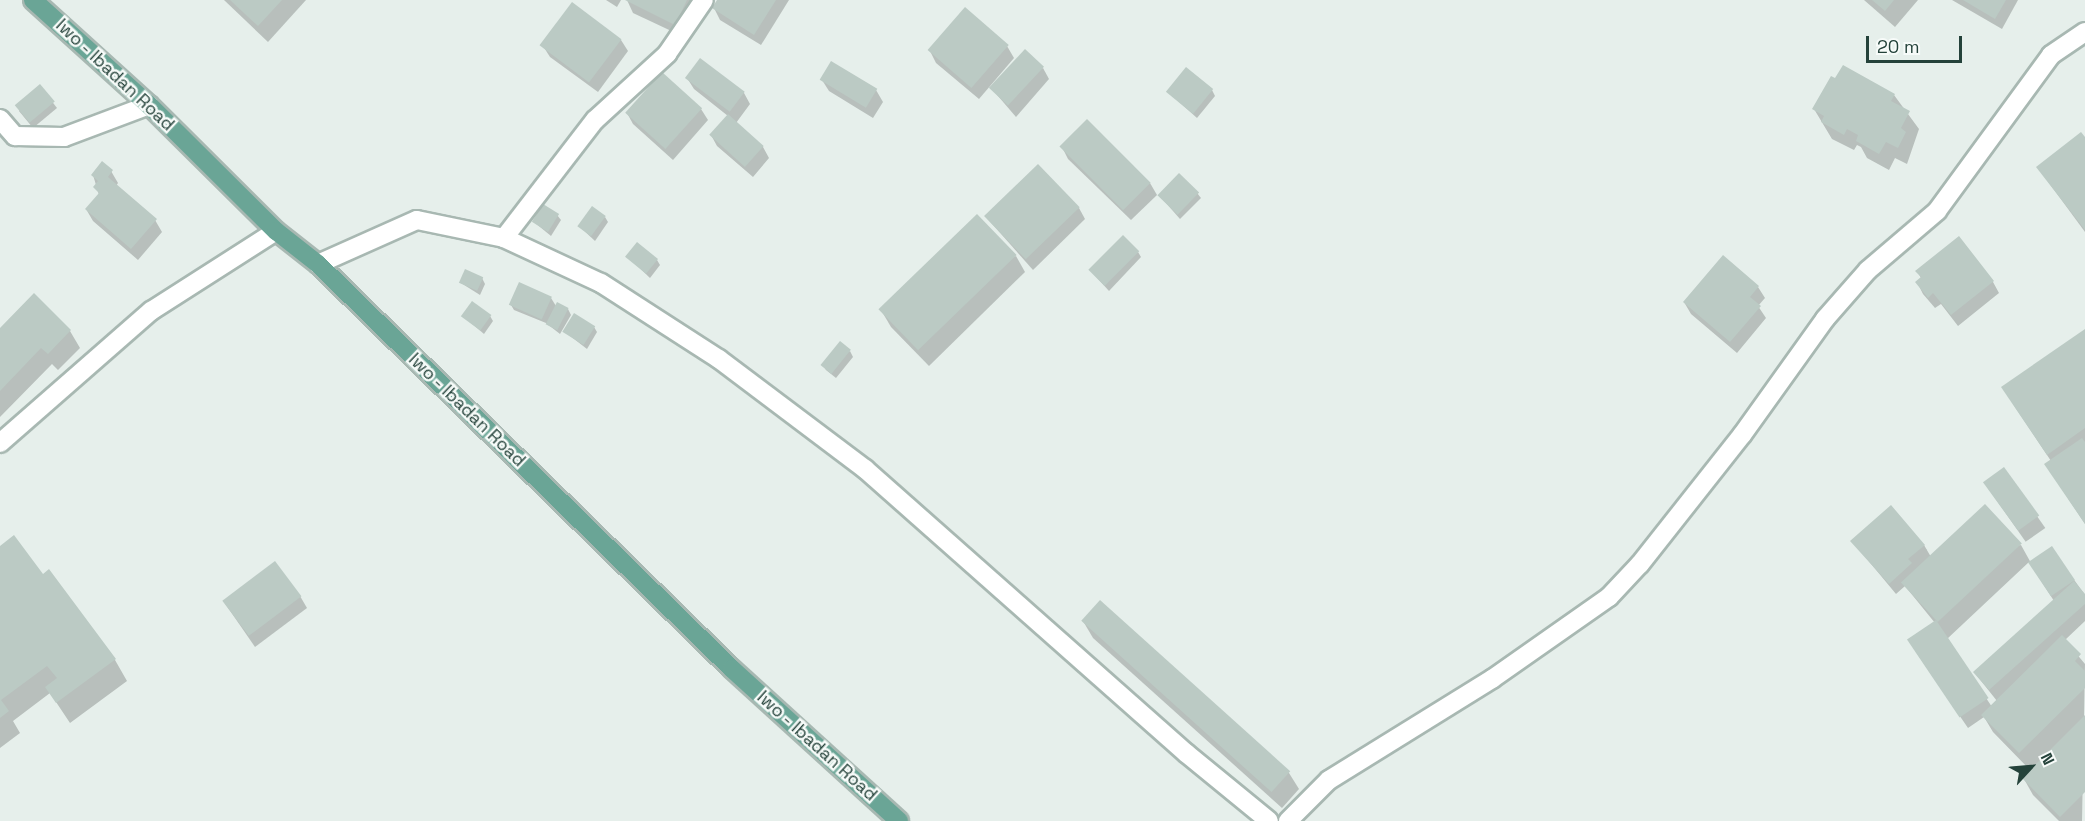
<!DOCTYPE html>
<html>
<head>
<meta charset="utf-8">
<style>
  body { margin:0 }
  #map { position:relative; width:2085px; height:821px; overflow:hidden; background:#e6efeb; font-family:"Space Grotesk",sans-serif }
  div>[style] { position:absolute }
  .shadow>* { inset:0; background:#0003; transform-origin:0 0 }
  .building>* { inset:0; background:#bbcac4; transform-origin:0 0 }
  .roads { filter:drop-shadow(2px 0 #a8b8b2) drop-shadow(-2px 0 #a8b8b2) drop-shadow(0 2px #a8b8b2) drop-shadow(0 -2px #a8b8b2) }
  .street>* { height:18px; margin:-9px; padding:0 9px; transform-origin:9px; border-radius:9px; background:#fff }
  .primary>* { height:18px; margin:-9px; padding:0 9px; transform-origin:9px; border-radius:9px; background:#6aa596 }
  span { translate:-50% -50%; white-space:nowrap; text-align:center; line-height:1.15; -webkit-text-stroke:5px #f7fbf9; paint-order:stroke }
  .street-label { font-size:18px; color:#24423a }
  .north { position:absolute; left:2001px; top:737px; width:60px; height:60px; -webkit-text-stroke:4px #f7fbf9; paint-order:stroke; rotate:64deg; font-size:16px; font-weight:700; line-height:24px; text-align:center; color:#24423a }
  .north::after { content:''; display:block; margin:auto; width:21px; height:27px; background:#24423a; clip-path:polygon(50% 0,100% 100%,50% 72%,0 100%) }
  .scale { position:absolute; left:1866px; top:36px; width:96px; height:27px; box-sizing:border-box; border:3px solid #24423a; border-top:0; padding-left:8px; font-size:18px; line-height:21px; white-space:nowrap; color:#24423a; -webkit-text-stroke:4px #f7fbf9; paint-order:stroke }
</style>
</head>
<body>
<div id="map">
  <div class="shadow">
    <i style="clip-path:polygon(224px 0,306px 0,268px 42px)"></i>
    <i style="clip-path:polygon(606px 0,621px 0,617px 7px)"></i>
    <i style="clip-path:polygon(627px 0,698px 0,682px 36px,633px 13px)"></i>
    <i style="clip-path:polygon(719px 0,789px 0,761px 45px,720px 20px,714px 8px)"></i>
    <i style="clip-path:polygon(1864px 0,1918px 0,1895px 27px)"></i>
    <i style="clip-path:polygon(1952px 0,2018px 0,2002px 29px)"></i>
    <i style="clip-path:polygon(621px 40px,628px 51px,598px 92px,550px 57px,543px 46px)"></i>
    <i style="clip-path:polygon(1007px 46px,1014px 58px,979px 99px,936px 63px,930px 51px)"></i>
    <i style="clip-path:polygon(832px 63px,876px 90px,883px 102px,873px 118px,829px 91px,822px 80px)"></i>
    <i style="clip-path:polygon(1043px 68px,1049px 79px,1016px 117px,992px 89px)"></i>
    <i style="clip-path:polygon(687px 78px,744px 93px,750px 104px,736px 123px,763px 147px,769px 158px,753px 177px,717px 146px,711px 135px,728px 116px,694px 89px)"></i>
    <i style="clip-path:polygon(40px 86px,57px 108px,33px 128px,19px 111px)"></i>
    <i style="clip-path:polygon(1212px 90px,1215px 96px,1197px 118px,1168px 92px)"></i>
    <i style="clip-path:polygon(1894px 95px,1919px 129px,1907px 164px,1895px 158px,1889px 170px,1867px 158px,1861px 147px,1857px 145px,1854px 150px,1832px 139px,1814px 109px)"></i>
    <i style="clip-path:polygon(701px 109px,708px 120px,673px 160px,633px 124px,627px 113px)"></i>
    <i style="clip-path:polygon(1087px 121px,1150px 183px,1157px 195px,1131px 220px,1068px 159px,1062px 147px)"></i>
    <i style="clip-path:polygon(2085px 140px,2085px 232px,2038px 168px)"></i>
    <i style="clip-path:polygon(111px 171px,118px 183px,116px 186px,155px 220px,162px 232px,138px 260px,93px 221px,86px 209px,99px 195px,93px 175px)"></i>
    <i style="clip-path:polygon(1197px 193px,1201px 198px,1180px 219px,1159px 195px)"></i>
    <i style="clip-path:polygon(1079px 208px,1085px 219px,1033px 270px,986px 217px)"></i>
    <i style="clip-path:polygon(557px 215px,561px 220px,551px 236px,534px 222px)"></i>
    <i style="clip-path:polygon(605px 217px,608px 222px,595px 241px,580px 227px)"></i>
    <i style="clip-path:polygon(1138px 252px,1141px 257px,1109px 291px,1090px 270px)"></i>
    <i style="clip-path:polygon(1016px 256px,1025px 272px,929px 366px,891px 327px,881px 310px)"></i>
    <i style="clip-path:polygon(628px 257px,657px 260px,660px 265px,650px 278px)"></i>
    <i style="clip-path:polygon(1917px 271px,1993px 282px,1999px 293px,1958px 326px,1941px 304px,1935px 308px,1923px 294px,1917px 282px,1921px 278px)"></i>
    <i style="clip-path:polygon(482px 278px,485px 284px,480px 295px,461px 283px)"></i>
    <i style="clip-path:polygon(1758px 287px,1765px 298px,1758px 306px,1766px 318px,1737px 353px,1691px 314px,1684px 302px)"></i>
    <i style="clip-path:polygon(34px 295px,70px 331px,80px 348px,58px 370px,52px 364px,0 417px,0 330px)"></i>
    <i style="clip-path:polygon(551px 298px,556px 306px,568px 309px,571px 315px,560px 334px,546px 323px,514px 310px,511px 305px)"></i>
    <i style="clip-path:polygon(463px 316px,490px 316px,493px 321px,484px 334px)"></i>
    <i style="clip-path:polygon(594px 327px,597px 332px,587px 349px,565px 332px)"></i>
    <i style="clip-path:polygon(2085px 331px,2085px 524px,2046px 465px,2051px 461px,2013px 404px)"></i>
    <i style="clip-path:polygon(850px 351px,853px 357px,836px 378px,826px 370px,823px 365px)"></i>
    <i style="left:2004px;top:469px;width:72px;height:24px;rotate:55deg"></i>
    <i style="clip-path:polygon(evenodd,1852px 541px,1924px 545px,1931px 557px,2021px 545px,2031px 563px,2052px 549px,2085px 595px,2085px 621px,2065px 640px,2085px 664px,2082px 821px,2059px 821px,2033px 795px,2024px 779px,2031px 771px,1993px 732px,1984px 717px,1968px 728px,1916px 652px,1935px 623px,1905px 586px,1896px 594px,1852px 541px,2029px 562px,2054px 601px,1974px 672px,1997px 701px,1992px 707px,1947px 639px,2029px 562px)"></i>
    <i style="clip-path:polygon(0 547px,42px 576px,115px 660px,127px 681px,70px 723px,50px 693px,13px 721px,20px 733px,0 748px)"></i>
    <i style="clip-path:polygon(300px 596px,307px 608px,255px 647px,224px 602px)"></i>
    <i style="clip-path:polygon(1083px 621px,1289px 773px,1299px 789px,1282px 808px,1093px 638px)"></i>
  </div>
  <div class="building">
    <i style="clip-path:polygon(230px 0,282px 0,258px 26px)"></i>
    <i style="clip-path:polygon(625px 0,687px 0,675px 25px)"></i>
    <i style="clip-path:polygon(717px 0,776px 0,754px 35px,712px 8px)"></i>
    <i style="clip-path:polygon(1872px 0,1894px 0,1885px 11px)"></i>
    <i style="clip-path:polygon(1963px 0,2006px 0,1995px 19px)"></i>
    <i style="left:572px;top:2px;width:62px;height:54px;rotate:37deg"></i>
    <i style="left:965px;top:7px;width:58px;height:57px;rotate:41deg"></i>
    <i style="left:1025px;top:49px;width:26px;height:53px;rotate:43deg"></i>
    <i style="left:700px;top:58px;width:56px;height:25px;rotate:37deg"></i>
    <i style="left:831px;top:61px;width:54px;height:22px;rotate:31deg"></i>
    <i style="clip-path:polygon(1843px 65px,1895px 94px,1891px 101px,1910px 111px,1901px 128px,1906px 132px,1898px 148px,1886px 142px,1879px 154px,1856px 141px,1858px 135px,1847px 129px,1844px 135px,1821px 122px,1824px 116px,1812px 109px,1831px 76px,1835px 78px)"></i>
    <i style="left:1186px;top:67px;width:35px;height:32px;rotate:39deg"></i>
    <i style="left:662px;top:72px;width:54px;height:55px;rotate:42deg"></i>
    <i style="left:40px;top:84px;width:23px;height:33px;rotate:50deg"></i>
    <i style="left:728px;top:114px;width:48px;height:28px;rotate:42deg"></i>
    <i style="left:1087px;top:119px;width:90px;height:39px;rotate:45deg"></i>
    <i style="clip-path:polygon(2081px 132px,2085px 137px,2085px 230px,2036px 167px)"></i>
    <i style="clip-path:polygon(102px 161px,113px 170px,108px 177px,157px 219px,131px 249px,85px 209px,99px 193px,93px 187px,98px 181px,91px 175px)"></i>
    <i style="left:1038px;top:164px;width:60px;height:75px;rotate:46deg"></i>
    <i style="left:1179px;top:173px;width:28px;height:31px;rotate:44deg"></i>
    <i style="left:543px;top:204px;width:19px;height:21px;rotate:32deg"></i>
    <i style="left:592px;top:206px;width:17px;height:25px;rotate:36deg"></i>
    <i style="left:977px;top:214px;width:57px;height:137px;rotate:46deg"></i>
    <i style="left:1123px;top:235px;width:23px;height:49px;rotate:45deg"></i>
    <i style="clip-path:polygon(1959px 236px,1994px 281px,1951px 315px,1933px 293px,1928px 298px,1915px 282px,1921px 277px,1915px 271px)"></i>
    <i style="left:637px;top:242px;width:27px;height:19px;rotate:39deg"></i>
    <i style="clip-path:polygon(1723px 255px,1759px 286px,1750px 297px,1761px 306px,1730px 342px,1683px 302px)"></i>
    <i style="left:465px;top:269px;width:20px;height:15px;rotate:24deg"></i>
    <i style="left:519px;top:282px;width:36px;height:25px;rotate:24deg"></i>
    <i style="clip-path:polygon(34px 293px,71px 330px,48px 354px,41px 348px,0 391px,0 328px)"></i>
    <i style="left:472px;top:301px;width:24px;height:19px;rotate:36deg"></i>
    <i style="left:557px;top:302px;width:13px;height:25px;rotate:27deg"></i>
    <i style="left:574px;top:313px;width:25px;height:22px;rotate:32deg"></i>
    <i style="clip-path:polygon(2085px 329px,2085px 428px,2047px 455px,2001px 387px)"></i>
    <i style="left:840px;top:341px;width:14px;height:31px;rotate:39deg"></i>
    <i style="clip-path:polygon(2082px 438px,2085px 442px,2085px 524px,2044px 464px)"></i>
    <i style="left:2004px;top:467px;width:60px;height:26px;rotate:54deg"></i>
    <i style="left:1985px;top:504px;width:54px;height:115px;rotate:47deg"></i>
    <i style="clip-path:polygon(1891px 505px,1925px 545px,1908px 559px,1912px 563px,1889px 584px,1850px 541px)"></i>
    <i style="clip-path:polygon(14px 535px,43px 574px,49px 569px,116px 659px,56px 703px,45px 687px,57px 678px,47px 666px,1px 700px,9px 711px,0 718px,0 546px)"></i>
    <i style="left:2052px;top:546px;width:41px;height:29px;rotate:56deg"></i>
    <i style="left:275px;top:561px;width:44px;height:66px;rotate:53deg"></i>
    <i style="clip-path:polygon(2074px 581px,2085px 594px,2085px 604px,1989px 690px,1973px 672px)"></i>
    <i style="left:1100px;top:600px;width:256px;height:28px;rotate:42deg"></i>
    <i style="left:1936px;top:620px;width:94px;height:35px;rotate:56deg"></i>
    <i style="clip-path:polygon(2062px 635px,2081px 654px,2075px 661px,2085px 671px,2085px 688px,2019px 753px,1981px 715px)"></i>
    <i style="clip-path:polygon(2085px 715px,2085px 792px,2060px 817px,2022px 778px)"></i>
  </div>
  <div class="roads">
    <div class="street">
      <i style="left:0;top:119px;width:23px;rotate:49deg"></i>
      <i style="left:15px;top:136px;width:49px;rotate:1.2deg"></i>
      <i style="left:64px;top:137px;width:91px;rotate:-20.6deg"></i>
      <i style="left:504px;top:238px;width:149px;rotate:-52.4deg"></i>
      <i style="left:595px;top:120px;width:98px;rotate:-42.5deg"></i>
      <i style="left:667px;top:54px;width:65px;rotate:-55.6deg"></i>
      <i style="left:318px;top:264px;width:108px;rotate:-24deg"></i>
      <i style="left:417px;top:220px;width:89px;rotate:11.7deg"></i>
      <i style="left:504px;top:238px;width:107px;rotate:24.9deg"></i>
      <i style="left:601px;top:283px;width:140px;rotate:32.8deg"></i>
      <i style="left:719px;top:359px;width:183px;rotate:37deg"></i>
      <i style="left:865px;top:469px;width:429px;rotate:41.5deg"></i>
      <i style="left:1186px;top:753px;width:107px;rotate:39.3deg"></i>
      <i style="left:0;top:443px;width:201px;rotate:-41.2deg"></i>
      <i style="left:151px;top:311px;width:148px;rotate:-32.6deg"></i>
      <i style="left:1288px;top:821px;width:58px;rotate:-45deg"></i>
      <i style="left:1329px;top:780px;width:192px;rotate:-31.8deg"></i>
      <i style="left:1492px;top:679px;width:143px;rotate:-35deg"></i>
      <i style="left:1609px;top:597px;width:45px;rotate:-46.8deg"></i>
      <i style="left:1640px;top:564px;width:164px;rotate:-51.7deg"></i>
      <i style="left:1742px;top:435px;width:143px;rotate:-54.4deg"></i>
      <i style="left:1825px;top:319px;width:65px;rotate:-48.7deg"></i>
      <i style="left:1868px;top:270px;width:91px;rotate:-40.5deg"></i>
      <i style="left:1937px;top:211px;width:193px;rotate:-53.8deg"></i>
      <i style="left:2051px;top:55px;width:41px;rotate:-34.1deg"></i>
    </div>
    <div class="primary">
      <i style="left:33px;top:0;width:156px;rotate:42.2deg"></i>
      <i style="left:149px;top:105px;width:179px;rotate:44.8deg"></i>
      <i style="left:276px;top:231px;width:53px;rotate:38.2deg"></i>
      <i style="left:318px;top:264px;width:579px;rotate:44.37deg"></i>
      <i style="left:732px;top:669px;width:226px;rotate:42.3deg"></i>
    </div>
  </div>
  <div class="street-label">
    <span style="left:115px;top:75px;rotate:43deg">Iwo - Ibadan Road</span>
    <span style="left:467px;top:410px;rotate:44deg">Iwo - Ibadan Road</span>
    <span style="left:817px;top:746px;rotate:42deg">Iwo - Ibadan Road</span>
  </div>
  <div class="north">N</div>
  <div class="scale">20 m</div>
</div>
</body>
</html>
